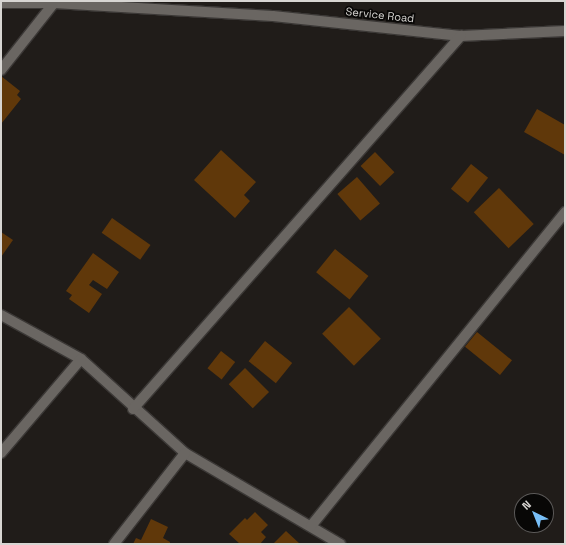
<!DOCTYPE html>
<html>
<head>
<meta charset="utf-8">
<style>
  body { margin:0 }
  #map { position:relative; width:566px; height:545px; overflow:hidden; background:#201c19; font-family:"Space Grotesk",sans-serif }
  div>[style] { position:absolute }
  .building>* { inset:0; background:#60380a; transform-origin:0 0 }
  .roads { filter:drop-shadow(1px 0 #3b3836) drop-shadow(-1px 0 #3b3836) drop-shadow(0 1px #3b3836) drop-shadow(0 -1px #3b3836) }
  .minor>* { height:10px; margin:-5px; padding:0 5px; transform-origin:5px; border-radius:5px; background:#6a6662 }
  span { translate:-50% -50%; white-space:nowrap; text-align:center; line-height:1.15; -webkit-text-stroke:3.5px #080706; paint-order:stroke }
  .street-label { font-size:11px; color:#d7d5d2 }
  .frame { position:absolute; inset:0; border:2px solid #d7d5d2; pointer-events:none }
  .north { position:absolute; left:514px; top:493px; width:40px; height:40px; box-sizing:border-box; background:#080706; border:1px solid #5b5958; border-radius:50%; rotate:317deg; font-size:11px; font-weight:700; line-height:16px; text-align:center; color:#d7d5d2 }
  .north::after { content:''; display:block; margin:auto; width:14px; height:18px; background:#78bff7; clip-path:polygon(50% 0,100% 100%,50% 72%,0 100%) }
</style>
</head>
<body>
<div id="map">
  <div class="building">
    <i style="clip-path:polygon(1px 76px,20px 91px,17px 95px,21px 99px,1px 124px)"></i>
    <i style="clip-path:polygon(537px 109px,565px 125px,565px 155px,524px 132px)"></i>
    <i style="clip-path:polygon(221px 150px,256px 182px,244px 195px,250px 201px,235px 218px,194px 180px)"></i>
    <i style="left:375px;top:152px;width:28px;height:20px;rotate:46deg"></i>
    <i style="left:471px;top:164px;width:22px;height:32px;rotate:39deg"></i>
    <i style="left:357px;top:177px;width:35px;height:26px;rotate:49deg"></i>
    <i style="left:499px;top:188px;width:50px;height:35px;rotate:46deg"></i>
    <i style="left:112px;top:218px;width:47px;height:18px;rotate:35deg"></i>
    <i style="clip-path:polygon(1px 232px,13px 240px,1px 257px)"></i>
    <i style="left:335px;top:249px;width:43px;height:30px;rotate:39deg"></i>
    <i style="clip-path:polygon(93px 253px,119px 272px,107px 289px,93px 280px,89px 285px,102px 294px,89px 313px,69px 299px,72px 295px,66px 291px)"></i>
    <i style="left:349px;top:307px;width:45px;height:38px;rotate:45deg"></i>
    <i style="left:477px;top:332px;width:45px;height:19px;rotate:39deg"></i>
    <i style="left:265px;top:341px;width:35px;height:26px;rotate:39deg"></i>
    <i style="left:221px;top:351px;width:18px;height:22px;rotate:38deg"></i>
    <i style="left:245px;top:368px;width:34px;height:23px;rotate:45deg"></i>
    <i style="clip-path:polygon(255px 512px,268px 525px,261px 532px,266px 537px,260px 544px,240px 544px,229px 534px,245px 518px,247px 520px)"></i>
    <i style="clip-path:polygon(151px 519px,168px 527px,163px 538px,170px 542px,170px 544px,133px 544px,136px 538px,141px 540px)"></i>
    <i style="clip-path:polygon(286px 531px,300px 544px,273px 544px)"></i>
  </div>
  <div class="roads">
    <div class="minor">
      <i style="left:1px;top:3px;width:53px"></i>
      <i style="left:54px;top:3px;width:219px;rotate:3.4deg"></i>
      <i style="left:273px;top:16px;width:189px;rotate:6.1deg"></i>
      <i style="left:461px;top:36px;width:104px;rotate:-2.8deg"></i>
      <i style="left:1px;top:70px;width:85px;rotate:-51.7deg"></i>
      <i style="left:1px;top:315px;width:91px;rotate:28.8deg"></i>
      <i style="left:81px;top:359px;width:140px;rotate:42.1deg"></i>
      <i style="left:185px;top:453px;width:180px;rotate:30.4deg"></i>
      <i style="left:133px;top:409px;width:497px;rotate:-48.7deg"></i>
      <i style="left:1px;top:453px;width:123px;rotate:-49.6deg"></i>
      <i style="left:311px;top:526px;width:404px;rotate:-51deg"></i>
      <i style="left:114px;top:544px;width:115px;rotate:-52deg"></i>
    </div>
  </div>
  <div class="street-label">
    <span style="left:380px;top:15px;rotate:6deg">Service Road</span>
  </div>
  <div class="frame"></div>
  <div class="north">N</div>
</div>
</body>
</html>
